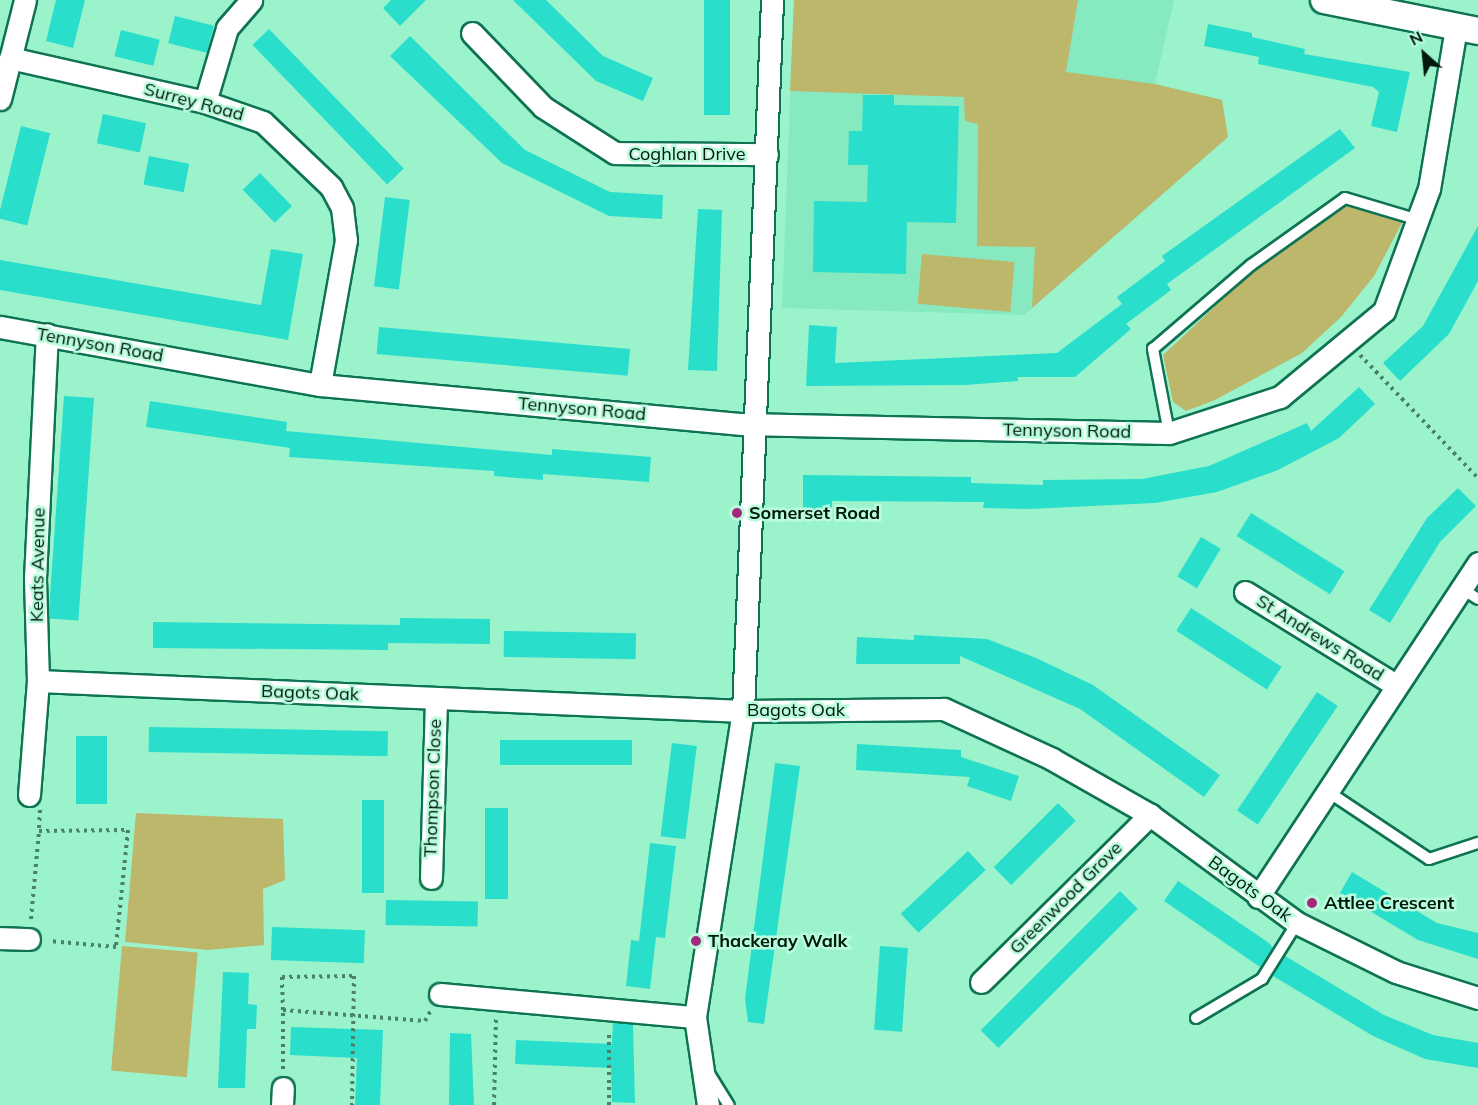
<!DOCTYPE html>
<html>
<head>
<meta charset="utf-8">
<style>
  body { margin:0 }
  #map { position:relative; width:1478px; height:1105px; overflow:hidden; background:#9bf3cc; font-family:Mulish,sans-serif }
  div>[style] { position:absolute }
  .built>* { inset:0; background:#87e9bf }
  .green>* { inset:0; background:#bdb76c; transform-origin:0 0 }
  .building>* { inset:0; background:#2adecc; transform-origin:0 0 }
  .path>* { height:4px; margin-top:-2px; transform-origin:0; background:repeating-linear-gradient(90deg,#4a8168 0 3px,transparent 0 7.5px) }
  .roads { filter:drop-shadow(2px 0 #0e7352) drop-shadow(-2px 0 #0e7352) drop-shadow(0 2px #0e7352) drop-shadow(0 -2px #0e7352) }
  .service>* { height:10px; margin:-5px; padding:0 5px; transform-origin:5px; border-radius:5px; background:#fff }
  .minor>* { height:21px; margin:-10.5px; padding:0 10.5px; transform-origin:10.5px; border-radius:10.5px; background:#fff }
  .tertiary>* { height:26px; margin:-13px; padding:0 13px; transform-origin:13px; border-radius:13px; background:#fff }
  .dots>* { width:16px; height:16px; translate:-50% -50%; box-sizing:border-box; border:3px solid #b8fcdc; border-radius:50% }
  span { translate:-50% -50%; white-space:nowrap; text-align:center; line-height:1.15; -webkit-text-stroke:5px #b8fcdc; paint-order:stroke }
  .street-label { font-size:18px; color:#00180d }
  .poi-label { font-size:18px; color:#00180d; font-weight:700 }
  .left { translate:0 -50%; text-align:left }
  .north { position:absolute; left:1394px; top:24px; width:60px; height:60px; -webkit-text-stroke:4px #b8fcdc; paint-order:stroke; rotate:333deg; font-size:16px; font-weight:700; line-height:24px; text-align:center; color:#00180d }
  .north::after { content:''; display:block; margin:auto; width:21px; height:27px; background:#00180d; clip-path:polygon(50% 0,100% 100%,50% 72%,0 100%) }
</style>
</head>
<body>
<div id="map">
  <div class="built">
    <i style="clip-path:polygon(794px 0,1174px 0,1155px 84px,1222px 100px,1228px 137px,1024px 315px,782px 308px)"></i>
  </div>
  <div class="green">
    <i style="clip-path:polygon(794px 0,1078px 0,1066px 72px,1155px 84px,1222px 100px,1228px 137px,1032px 308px,1035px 247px,977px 246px,978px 124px,965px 121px,964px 97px,790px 91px)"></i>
    <i style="clip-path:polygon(1346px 205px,1403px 221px,1374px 276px,1341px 317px,1302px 353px,1215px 400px,1186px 411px,1173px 402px,1163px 355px,1254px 270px)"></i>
    <i style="left:922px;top:254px;width:93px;height:50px;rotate:5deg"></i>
    <i style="clip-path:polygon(136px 813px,283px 819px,285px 880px,263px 889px,264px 945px,208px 950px,125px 942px)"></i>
    <i style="left:122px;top:946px;width:76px;height:125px;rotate:5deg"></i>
  </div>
  <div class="building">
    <i style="clip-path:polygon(56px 0,85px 0,73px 48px,46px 41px)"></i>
    <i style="clip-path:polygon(391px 0,426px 0,400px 26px,383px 8px)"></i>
    <i style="clip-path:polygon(513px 0,546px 0,603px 56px,653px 78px,643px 101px,596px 81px)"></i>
    <i style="left:704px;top:0;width:26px;height:115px"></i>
    <i style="left:175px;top:16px;width:40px;height:28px;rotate:14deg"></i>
    <i style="clip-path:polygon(1208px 24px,1252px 33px,1252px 37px,1305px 49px,1304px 54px,1410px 72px,1397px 132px,1371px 126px,1379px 92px,1373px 87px,1258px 64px,1259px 57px,1204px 46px)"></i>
    <i style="left:269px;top:29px;width:194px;height:23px;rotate:46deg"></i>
    <i style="left:121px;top:30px;width:40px;height:27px;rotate:14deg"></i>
    <i style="clip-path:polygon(410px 36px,525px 150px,610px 192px,663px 195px,662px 219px,609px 216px,502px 163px,390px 56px)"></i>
    <i style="clip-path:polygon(863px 95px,894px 95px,894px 105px,959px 106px,956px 223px,907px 222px,906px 274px,813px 272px,814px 201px,867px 202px,868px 165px,848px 165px,849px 131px,862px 131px)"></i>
    <i style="left:103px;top:114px;width:44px;height:30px;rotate:12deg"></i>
    <i style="left:21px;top:126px;width:30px;height:95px;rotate:14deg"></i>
    <i style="clip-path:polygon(1340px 129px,1355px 148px,1167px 284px,1171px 290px,1126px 324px,1131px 329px,1075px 377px,1018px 377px,1018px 381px,965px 385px,806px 386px,809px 325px,837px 327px,835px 363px,1057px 353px,1122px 304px,1117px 297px,1165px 261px,1162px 256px)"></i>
    <i style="left:149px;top:156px;width:41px;height:29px;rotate:11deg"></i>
    <i style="left:260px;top:173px;width:46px;height:24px;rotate:46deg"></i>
    <i style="left:385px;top:197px;width:25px;height:90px;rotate:7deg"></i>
    <i style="clip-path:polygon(698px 209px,722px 210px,717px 371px,688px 370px)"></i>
    <i style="clip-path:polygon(1478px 226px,1478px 281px,1449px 334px,1400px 381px,1383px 363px,1423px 326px)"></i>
    <i style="clip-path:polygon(271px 249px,303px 254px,288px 340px,0 290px,0 260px,261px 305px)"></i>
    <i style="left:379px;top:327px;width:252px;height:27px;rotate:5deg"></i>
    <i style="clip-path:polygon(1359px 387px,1375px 404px,1339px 438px,1278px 470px,1217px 492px,1155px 503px,1029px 509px,983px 508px,984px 502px,832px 501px,832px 514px,803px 514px,803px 475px,971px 477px,971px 483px,1043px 485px,1043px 480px,1142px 479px,1209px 466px,1307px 423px,1311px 431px)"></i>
    <i style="left:64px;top:396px;width:30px;height:223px;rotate:4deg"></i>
    <i style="clip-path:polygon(150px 401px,287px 422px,286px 431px,552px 455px,552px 449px,651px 457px,649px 482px,543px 474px,543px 480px,494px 476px,494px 471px,289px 457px,290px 448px,146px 427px)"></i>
    <i style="clip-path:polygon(1458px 488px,1476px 506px,1440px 542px,1390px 623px,1369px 610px,1427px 518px)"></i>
    <i style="left:1251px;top:513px;width:110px;height:27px;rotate:32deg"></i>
    <i style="left:1201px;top:537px;width:23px;height:46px;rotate:31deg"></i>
    <i style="left:1191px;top:608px;width:108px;height:27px;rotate:33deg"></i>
    <i style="clip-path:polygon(400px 618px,490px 619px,490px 644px,388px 643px,388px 650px,153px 648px,153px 622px,400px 625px)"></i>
    <i style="left:504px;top:631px;width:132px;height:26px;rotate:1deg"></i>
    <i style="clip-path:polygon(914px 635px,987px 639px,1036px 658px,1093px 685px,1220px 775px,1204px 797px,1080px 709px,960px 656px,960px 664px,856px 664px,857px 637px,914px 640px)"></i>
    <i style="left:1317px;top:692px;width:25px;height:143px;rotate:34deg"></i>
    <i style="left:149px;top:727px;width:239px;height:25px;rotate:1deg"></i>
    <i style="left:76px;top:736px;width:31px;height:68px"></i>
    <i style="left:500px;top:740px;width:132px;height:25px"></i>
    <i style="left:672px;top:743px;width:25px;height:94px;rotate:7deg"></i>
    <i style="clip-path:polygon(857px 744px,961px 750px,961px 757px,1019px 776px,1011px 801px,967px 786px,970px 777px,856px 770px)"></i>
    <i style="clip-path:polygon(775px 763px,800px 766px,764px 1024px,748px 1022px,745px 999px)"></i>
    <i style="left:362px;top:800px;width:22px;height:93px"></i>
    <i style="left:1058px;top:803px;width:25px;height:91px;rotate:45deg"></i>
    <i style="left:485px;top:808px;width:23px;height:91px"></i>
    <i style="clip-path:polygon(650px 843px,676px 846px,665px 938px,656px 937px,650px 989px,626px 986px,631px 940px,639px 941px)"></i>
    <i style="left:968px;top:851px;width:26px;height:92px;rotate:47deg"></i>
    <i style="clip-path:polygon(1352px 872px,1437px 923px,1478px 933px,1478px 959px,1418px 940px,1340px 893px)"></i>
    <i style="clip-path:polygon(1178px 881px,1269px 943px,1273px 948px,1260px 967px,1164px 901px)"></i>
    <i style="left:1120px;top:891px;width:25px;height:197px;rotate:45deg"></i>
    <i style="left:386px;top:900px;width:92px;height:25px;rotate:1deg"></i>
    <i style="left:272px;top:927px;width:93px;height:33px;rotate:2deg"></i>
    <i style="left:880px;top:946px;width:28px;height:84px;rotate:4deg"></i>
    <i style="clip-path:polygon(1285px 956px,1384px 1015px,1433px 1035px,1478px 1043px,1478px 1068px,1425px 1059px,1373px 1036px,1273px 976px)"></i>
    <i style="clip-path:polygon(223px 972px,249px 973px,248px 1004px,257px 1005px,256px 1029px,247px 1029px,245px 1088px,218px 1088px)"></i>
    <i style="clip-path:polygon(613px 1022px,633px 1024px,635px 1103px,612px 1102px,611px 1068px,515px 1064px,516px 1040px,612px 1044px)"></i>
    <i style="clip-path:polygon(291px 1027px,383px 1030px,380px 1105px,355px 1105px,357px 1058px,290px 1055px)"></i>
    <i style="clip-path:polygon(450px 1033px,471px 1034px,474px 1105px,449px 1105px)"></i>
  </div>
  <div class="path">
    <i style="left:1360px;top:355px;width:170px;rotate:46.2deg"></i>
    <i style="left:40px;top:810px;width:21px;rotate:93deg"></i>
    <i style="left:39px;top:831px;width:89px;rotate:-0.6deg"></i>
    <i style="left:128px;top:830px;width:118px;rotate:95.9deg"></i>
    <i style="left:116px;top:947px;width:67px;rotate:-174.9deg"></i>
    <i style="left:31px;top:919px;width:88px;rotate:-84.8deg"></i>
    <i style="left:283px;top:1010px;width:33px;rotate:-92deg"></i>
    <i style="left:282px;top:977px;width:72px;rotate:-0.8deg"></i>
    <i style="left:354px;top:976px;width:129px;rotate:90.9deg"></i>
    <i style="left:283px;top:1069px;width:59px;rotate:-90deg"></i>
    <i style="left:283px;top:1010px;width:142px;rotate:4.4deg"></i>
    <i style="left:425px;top:1021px;width:13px;rotate:-61deg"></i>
    <i style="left:494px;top:1105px;width:87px;rotate:-88.7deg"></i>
    <i style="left:609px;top:1105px;width:75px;rotate:-90deg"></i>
  </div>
  <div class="roads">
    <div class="service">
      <i style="left:1169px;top:433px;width:86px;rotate:-100.8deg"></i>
      <i style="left:1153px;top:349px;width:129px;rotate:-40.6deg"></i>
      <i style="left:1251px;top:265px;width:115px;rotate:-35.5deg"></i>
      <i style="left:1345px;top:198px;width:77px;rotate:16.6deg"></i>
      <i style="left:1461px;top:588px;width:20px;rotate:33deg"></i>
      <i style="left:1330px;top:793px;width:119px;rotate:33.7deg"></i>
      <i style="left:1429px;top:859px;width:52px;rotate:-18.1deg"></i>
      <i style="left:1196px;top:1018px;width:77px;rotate:-30.6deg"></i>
      <i style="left:1262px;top:979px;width:66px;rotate:-58deg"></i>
      <i style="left:708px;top:1072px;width:39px;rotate:58deg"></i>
    </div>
    <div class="minor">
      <i style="left:472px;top:33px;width:103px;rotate:46.2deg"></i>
      <i style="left:543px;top:107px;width:85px;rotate:32.6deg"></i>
      <i style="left:615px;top:153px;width:152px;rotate:0.4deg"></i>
      <i style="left:10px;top:58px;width:200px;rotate:12.7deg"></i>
      <i style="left:205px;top:102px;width:61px;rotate:19deg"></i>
      <i style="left:263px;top:122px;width:94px;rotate:43.7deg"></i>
      <i style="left:331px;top:187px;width:24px;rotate:62deg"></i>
      <i style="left:342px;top:208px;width:32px;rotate:83deg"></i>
      <i style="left:346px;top:240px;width:147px;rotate:100.2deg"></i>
      <i style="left:0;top:99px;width:102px;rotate:-75.8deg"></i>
      <i style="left:205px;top:102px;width:77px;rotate:-73.4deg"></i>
      <i style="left:227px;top:28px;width:37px;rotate:-49deg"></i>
      <i style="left:0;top:327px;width:325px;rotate:10.3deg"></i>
      <i style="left:320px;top:385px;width:424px;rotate:5.3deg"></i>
      <i style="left:742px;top:424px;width:427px;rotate:1.2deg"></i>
      <i style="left:1169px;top:433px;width:117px;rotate:-18deg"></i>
      <i style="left:1280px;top:397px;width:135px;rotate:-39.6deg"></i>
      <i style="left:1384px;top:311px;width:130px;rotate:-69.8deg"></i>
      <i style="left:1429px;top:189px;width:164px;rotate:-80.5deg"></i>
      <i style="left:1245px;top:592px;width:175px;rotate:31.7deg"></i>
      <i style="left:38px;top:681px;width:706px;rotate:2.44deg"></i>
      <i style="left:743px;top:711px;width:201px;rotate:-0.6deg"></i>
      <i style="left:944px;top:709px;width:119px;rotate:24.8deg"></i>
      <i style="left:1052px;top:759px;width:113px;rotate:29.7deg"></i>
      <i style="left:1150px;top:815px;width:182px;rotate:36.3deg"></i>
      <i style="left:1297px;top:923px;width:110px;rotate:26.3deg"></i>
      <i style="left:1396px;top:972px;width:86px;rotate:17.6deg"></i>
      <i style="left:29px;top:795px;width:114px;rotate:-85.5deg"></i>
      <i style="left:38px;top:681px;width:103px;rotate:-91.7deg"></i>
      <i style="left:35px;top:578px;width:244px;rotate:-87.2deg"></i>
      <i style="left:431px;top:878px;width:180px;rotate:-88.4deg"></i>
      <i style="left:1258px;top:897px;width:400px;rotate:-56.6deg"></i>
      <i style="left:0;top:938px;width:29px;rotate:2deg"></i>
      <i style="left:981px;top:982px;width:238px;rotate:-44.7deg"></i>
      <i style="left:440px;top:994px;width:256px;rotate:5.2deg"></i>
      <i style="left:282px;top:1105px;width:17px;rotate:-87deg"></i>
      <i style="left:708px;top:1105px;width:89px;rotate:-98.4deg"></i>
      <i style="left:695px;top:1017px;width:310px;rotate:-81.1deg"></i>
      <i style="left:743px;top:711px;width:712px;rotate:-87.66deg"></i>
    </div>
    <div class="tertiary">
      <i style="left:1324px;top:0;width:157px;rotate:11.4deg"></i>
    </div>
  </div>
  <div class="dots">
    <i style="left:737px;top:513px;background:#a4287c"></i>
    <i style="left:1312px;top:903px;background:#a4287c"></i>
    <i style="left:696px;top:941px;background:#a4287c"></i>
  </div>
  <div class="street-label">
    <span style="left:194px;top:102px;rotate:15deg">Surrey Road</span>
    <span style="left:687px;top:154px">Coghlan Drive</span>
    <span style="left:100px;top:345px;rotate:10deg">Tennyson Road</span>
    <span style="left:582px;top:409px;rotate:5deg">Tennyson Road</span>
    <span style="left:1067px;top:431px;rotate:1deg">Tennyson Road</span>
    <span style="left:38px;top:565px;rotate:-89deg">Keats Avenue</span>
    <span style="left:1320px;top:638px;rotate:32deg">St Andrews Road</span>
    <span style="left:310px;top:693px;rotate:2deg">Bagots Oak</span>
    <span style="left:796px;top:710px">Bagots Oak</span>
    <span style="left:433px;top:788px;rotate:-88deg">Thompson Close</span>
    <span style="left:1250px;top:889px;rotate:36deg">Bagots Oak</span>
    <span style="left:1066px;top:898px;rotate:-45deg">Greenwood Grove</span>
  </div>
  <div class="poi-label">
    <span class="left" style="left:749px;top:513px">Somerset Road</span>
    <span class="left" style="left:1324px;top:903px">Attlee Crescent</span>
    <span class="left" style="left:708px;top:941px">Thackeray Walk</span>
  </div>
  <div class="north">N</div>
</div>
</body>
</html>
